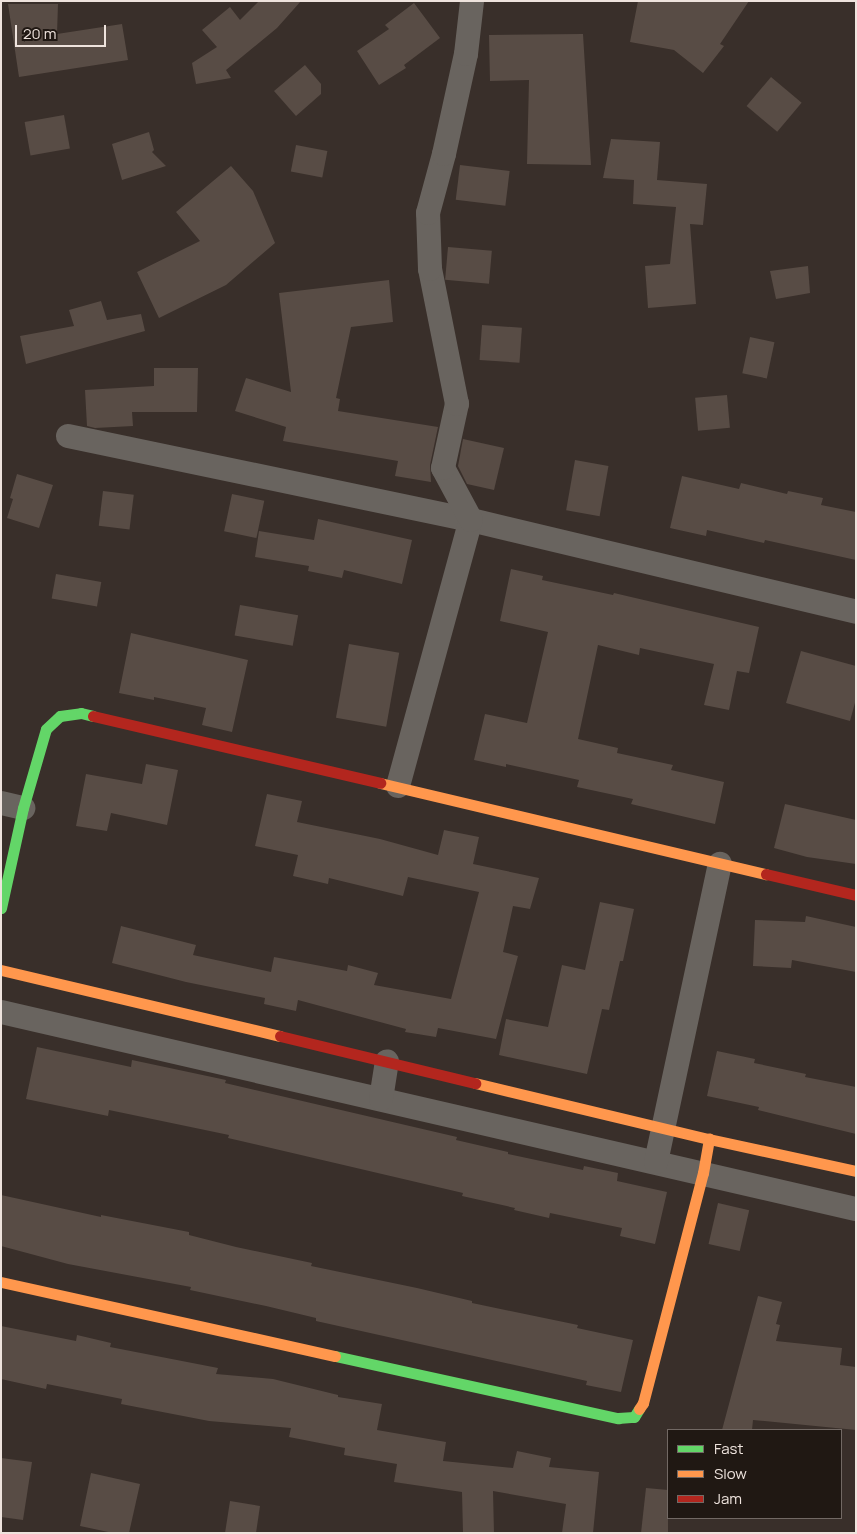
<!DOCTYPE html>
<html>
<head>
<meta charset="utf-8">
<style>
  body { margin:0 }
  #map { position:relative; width:857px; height:1534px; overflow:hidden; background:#392f2a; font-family:Manrope,sans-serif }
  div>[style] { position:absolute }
  .building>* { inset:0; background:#584c45; transform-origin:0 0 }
  .street>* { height:24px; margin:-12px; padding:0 12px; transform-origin:12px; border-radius:12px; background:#69645f }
  .fast>* { height:11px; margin:-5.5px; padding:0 5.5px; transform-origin:5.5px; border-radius:5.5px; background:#63d668 }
  .slow>* { height:11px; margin:-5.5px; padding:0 5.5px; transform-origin:5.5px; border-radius:5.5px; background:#ff974d }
  .jam>* { height:11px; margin:-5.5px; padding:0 5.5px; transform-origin:5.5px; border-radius:5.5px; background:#b3261e }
  span { translate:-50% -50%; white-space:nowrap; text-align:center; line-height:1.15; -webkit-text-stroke:4px #201813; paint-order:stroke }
  .frame { position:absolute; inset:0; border:2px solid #eee3dd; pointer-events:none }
  .legend { position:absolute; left:667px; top:1429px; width:175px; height:90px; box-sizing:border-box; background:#201813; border:1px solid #726964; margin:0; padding:6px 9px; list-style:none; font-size:15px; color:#eee3dd }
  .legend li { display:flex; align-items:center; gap:10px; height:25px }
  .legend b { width:25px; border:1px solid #726964 }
  .scale { position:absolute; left:15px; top:25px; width:91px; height:22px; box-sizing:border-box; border:2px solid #eee3dd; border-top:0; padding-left:6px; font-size:15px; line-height:18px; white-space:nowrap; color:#eee3dd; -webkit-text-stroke:4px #201813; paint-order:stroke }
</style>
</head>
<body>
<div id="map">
  <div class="building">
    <i style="clip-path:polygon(259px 1px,301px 1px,277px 28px,226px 70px,231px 78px,196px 84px,192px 63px,217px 47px,202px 30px,230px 7px,240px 20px)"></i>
    <i style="clip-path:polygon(638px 1px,749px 1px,720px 44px,724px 46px,703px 73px,674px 50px,630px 42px)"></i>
    <i style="clip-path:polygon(414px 3px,440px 38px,404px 65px,406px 68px,379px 85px,357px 51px,389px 29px,385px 25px)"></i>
    <i style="clip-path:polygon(8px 4px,58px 4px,57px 34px,122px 24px,128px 60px,19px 77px)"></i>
    <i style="clip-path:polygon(583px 34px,591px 165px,527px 164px,529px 80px,490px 81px,489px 35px)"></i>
    <i style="clip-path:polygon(305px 65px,321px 84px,321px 94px,296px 116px,274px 91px)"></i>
    <i style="left:771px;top:77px;width:40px;height:38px;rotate:40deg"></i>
    <i style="left:64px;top:115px;width:34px;height:40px;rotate:80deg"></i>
    <i style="clip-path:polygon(149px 132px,154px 150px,152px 152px,166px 166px,122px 180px,112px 144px)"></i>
    <i style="clip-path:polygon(611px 139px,660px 142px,657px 180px,707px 184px,703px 225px,690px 224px,696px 304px,648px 308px,645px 266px,670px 264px,676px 207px,633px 204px,634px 180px,603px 178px)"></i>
    <i style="left:296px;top:145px;width:32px;height:27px;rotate:11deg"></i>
    <i style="left:460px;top:165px;width:50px;height:35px;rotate:7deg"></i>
    <i style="clip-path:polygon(231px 166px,253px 191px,275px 243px,226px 285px,159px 318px,137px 272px,200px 241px,176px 212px)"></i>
    <i style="left:448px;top:247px;width:44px;height:33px;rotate:5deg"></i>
    <i style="clip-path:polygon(808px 266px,810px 293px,776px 299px,770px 271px)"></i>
    <i style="clip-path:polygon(389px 280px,393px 322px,351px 327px,336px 398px,340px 399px,338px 411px,438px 427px,430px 465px,431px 482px,395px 476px,398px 461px,283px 441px,286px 427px,235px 411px,246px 378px,291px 392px,279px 293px)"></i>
    <i style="clip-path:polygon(101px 301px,107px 320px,141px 314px,145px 331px,26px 364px,20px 336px,74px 326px,69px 310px)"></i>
    <i style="left:482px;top:325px;width:40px;height:35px;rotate:4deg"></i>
    <i style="left:750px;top:337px;width:25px;height:37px;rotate:12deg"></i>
    <i style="clip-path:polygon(154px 368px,198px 368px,197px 412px,132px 412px,133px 426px,95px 428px,87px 426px,85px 390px,154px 386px)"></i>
    <i style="left:727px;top:395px;width:33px;height:32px;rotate:85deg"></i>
    <i style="clip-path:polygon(463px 439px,504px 448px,494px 490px,467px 484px,458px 466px)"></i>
    <i style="left:575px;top:460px;width:34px;height:51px;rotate:10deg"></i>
    <i style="clip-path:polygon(17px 474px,53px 485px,39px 528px,7px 518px,13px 499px,10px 498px)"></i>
    <i style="clip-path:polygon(682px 476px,739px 489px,741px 483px,787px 494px,788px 491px,823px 498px,821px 505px,856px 512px,856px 560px,765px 540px,764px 543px,707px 530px,706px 536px,670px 528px)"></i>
    <i style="left:103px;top:491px;width:31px;height:35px;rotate:7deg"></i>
    <i style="left:232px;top:494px;width:33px;height:38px;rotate:12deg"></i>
    <i style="clip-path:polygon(318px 519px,412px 540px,402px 584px,344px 570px,342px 578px,308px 571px,309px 566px,255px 557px,259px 531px,314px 540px)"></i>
    <i style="clip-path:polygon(511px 569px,543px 576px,542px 580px,613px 595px,614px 593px,759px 627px,749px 673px,737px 671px,729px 710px,704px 705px,714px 664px,640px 648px,639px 655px,598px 645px,578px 739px,618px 748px,617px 753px,673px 765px,671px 770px,724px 782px,715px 824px,631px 804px,633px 799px,577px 787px,579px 780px,506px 764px,506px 767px,474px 760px,485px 714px,527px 723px,548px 632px,500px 621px)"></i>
    <i style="left:56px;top:574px;width:46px;height:25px;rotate:10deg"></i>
    <i style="left:240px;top:605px;width:59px;height:31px;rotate:10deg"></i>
    <i style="clip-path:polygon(131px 633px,248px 660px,232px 732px,202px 725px,206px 708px,154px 697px,154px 700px,119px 693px)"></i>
    <i style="left:349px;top:644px;width:51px;height:75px;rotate:10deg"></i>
    <i style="clip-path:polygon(801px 651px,856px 666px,856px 699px,850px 721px,786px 703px)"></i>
    <i style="clip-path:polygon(146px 764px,178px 770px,167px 825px,111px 813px,107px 831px,76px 826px,86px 774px,142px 784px)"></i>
    <i style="clip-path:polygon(267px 794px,302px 801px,297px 822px,380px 839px,438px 855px,444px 830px,479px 837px,473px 864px,539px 878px,530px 909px,513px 906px,503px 952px,518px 956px,496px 1039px,438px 1028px,436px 1037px,405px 1032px,406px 1029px,298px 1000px,296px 1011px,264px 1004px,265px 998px,186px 982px,112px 963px,121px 926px,196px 945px,193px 955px,271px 972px,274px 957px,347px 971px,348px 965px,378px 973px,374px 985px,451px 999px,479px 892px,408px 877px,403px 896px,329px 878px,328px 884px,293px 876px,298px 855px,255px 846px)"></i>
    <i style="clip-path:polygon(785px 804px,856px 820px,856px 864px,807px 857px,774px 848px)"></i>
    <i style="clip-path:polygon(600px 902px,634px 909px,623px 961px,620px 961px,609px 1010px,602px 1009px,587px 1074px,499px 1055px,506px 1019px,548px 1027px,562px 965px,585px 970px)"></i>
    <i style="clip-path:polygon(806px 916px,856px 927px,856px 972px,792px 960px,791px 968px,753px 966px,755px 920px,805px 922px)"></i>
    <i style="clip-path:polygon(37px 1047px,131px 1067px,132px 1060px,226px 1080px,225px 1083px,457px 1137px,456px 1140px,508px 1152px,508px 1154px,583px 1170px,584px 1166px,618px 1173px,617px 1181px,667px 1192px,655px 1244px,620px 1236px,622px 1228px,550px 1213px,549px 1218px,514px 1210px,515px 1208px,462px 1196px,463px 1193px,228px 1138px,229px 1135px,109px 1110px,108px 1116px,26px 1099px)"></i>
    <i style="clip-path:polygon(717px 1051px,755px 1059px,754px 1063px,806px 1074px,805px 1077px,856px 1087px,856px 1134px,758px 1110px,759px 1107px,707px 1096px)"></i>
    <i style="clip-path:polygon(1px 1195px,101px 1217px,101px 1215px,189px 1232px,189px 1235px,236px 1247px,312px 1263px,311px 1266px,417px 1288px,472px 1301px,472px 1303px,578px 1325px,577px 1328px,633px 1340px,621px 1392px,586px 1385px,587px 1381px,316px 1321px,316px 1318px,266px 1306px,190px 1290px,191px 1287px,68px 1264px,1px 1246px)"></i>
    <i style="left:718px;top:1203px;width:32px;height:42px;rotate:13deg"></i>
    <i style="clip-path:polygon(758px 1296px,782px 1302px,776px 1324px,780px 1325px,776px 1341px,842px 1348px,840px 1365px,856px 1367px,856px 1430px,753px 1420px,752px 1430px,722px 1430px)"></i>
    <i style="clip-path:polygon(1px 1326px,76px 1341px,77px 1335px,111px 1343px,110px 1347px,218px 1368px,216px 1374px,273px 1379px,338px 1395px,338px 1397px,382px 1404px,377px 1430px,446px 1442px,443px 1461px,513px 1468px,517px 1451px,551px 1458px,549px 1467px,599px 1472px,593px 1533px,562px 1533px,566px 1504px,493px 1491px,494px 1533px,463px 1533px,462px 1492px,394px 1482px,397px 1464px,344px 1455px,345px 1448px,289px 1437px,291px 1428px,209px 1421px,121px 1404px,122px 1399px,47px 1384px,46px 1389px,1px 1379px)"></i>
    <i style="clip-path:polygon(1px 1458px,32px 1462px,23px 1520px,1px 1517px)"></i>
    <i style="clip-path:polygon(91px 1473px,140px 1484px,129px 1533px,113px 1533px,80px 1526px)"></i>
    <i style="clip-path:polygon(646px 1488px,668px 1490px,668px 1533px,641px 1533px)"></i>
    <i style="clip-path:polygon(230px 1501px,260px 1506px,256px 1533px,225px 1533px)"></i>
  </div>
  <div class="street">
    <i style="left:68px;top:436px;width:412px;rotate:11.8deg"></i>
    <i style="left:471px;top:520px;width:396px;rotate:13.4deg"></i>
    <i style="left:398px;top:786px;width:276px;rotate:-74.7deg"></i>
    <i style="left:471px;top:520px;width:59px;rotate:-118.3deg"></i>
    <i style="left:443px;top:468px;width:66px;rotate:-77.7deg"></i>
    <i style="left:457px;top:404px;width:138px;rotate:-101.3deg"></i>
    <i style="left:430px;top:269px;width:56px;rotate:-92deg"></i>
    <i style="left:428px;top:213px;width:61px;rotate:-74.8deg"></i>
    <i style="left:444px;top:154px;width:102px;rotate:-77.6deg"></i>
    <i style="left:466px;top:54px;width:53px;rotate:-83.5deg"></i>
    <i style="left:1px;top:803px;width:23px;rotate:13deg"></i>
    <i style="left:1px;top:1012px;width:877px;rotate:12.98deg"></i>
    <i style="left:381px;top:1099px;width:38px;rotate:-81deg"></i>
    <i style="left:656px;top:1162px;width:305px;rotate:-77.9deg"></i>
  </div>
  <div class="fast">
    <i style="left:1px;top:908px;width:102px;rotate:-77.6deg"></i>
    <i style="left:23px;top:808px;width:82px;rotate:-73.8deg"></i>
    <i style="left:46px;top:729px;width:19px;rotate:-43deg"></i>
    <i style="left:60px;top:716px;width:21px;rotate:-8deg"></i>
    <i style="left:81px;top:713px;width:12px;rotate:14deg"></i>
    <i style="left:335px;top:1356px;width:290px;rotate:12.4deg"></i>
    <i style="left:618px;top:1418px;width:16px;rotate:-4deg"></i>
    <i style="left:634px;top:1417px;width:9px;rotate:-58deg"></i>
  </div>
  <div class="slow">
    <i style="left:380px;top:783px;width:397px;rotate:13.3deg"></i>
    <i style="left:1px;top:970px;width:287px;rotate:13.3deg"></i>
    <i style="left:475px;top:1083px;width:241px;rotate:13.5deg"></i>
    <i style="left:709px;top:1139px;width:150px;rotate:12.3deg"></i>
    <i style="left:1px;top:1282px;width:342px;rotate:12.5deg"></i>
    <i style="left:639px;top:1409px;width:7px;rotate:-56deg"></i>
    <i style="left:643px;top:1403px;width:238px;rotate:-75.4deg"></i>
    <i style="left:703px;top:1173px;width:35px;rotate:-80deg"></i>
  </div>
  <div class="jam">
    <i style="left:93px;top:716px;width:295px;rotate:13.1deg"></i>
    <i style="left:766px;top:874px;width:92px;rotate:13.1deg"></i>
    <i style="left:280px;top:1036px;width:201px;rotate:13.6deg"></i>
  </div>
  <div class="frame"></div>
  <ul class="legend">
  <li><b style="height:6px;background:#63d668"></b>Fast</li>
  <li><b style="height:6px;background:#ff974d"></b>Slow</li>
  <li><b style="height:6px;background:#b3261e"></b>Jam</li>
  </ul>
  <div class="scale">20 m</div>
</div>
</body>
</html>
